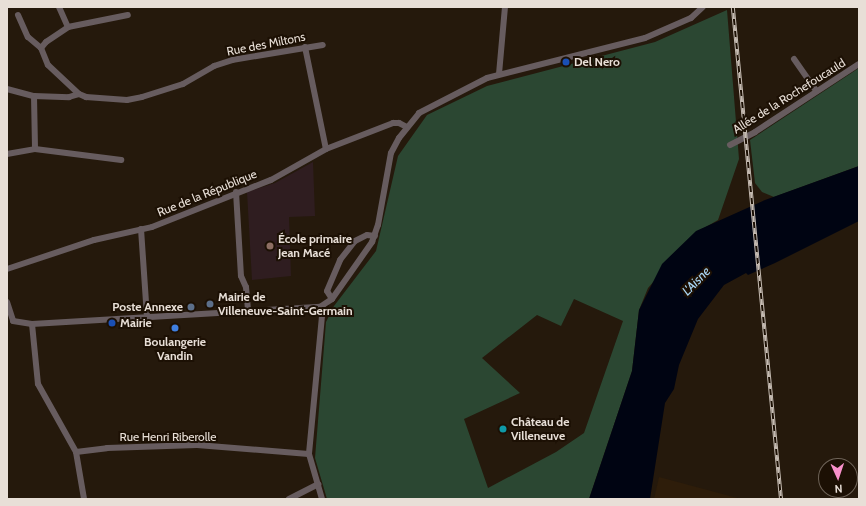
<!DOCTYPE html>
<html>
<head>
<meta charset="utf-8">
<style>
  body { margin:0 }
  #map { position:relative; width:866px; height:506px; overflow:hidden; background:#25190c; font-family:Cabin,sans-serif }
  div>[style] { position:absolute }
  .built>* { inset:0; background:#2e1d0a }
  .education>* { inset:0; background:#2f1d20 }
  .green>* { inset:0; background:#2b4732 }
  .water>* { inset:0; background:#000412 }
  .minor>* { height:6px; margin:-3px; padding:0 3px; transform-origin:3px; border-radius:3px; background:#675c5f }
  .rail>* { height:3.5px; margin-top:-1.75px; transform-origin:0; background:repeating-linear-gradient(90deg,#1c1004 0 6px,#c5bbb2 0 12px); box-sizing:border-box; border-block:1px solid #c5bbb2 }
  .dots>* { width:11px; height:11px; translate:-50% -50%; box-sizing:border-box; border:2px solid #1c1004; border-radius:50% }
  span { translate:-50% -50%; white-space:nowrap; text-align:center; line-height:1.15; -webkit-text-stroke:4px #1c1004; paint-order:stroke }
  .street-label { font-size:12px; color:#e8dfd7 }
  .poi-label { font-size:12px; color:#e8dfd7; font-weight:700 }
  .left { translate:0 -50%; text-align:left }
  .right { translate:-100% -50%; text-align:right }
  .water-label { font-size:13px; color:#aad6f5; font-style:italic }
  .frame { position:absolute; inset:0; border:8px solid #e8dfd7; pointer-events:none }
  .north { position:absolute; left:818px; top:458px; width:40px; height:40px; box-sizing:border-box; background:#1c1004; border:1px solid #6e6358; border-radius:50%; rotate:177deg; font-size:11px; font-weight:700; line-height:16px; text-align:center; color:#e8dfd7 }
  .north::after { content:''; display:block; margin:auto; width:14px; height:18px; background:#f890ca; clip-path:polygon(50% 0,100% 100%,50% 72%,0 100%) }
</style>
</head>
<body>
<div id="map">
  <div class="built">
    <i style="clip-path:polygon(659px 477px,741px 499px,654px 499px)"></i>
  </div>
  <div class="education">
    <i style="clip-path:polygon(313px 162px,315px 216px,289px 217px,291px 276px,252px 280px,247px 192px,275px 183px)"></i>
  </div>
  <div class="green">
    <i style="clip-path:polygon(evenodd,727px 10px,739px 159px,718px 220px,697px 232px,648px 288px,639px 310px,632px 371px,589px 499px,327px 499px,315px 458px,326px 322px,334px 306px,376px 251px,398px 156px,427px 115px,487px 86px,655px 42px,727px 10px,574px 299px,623px 321px,584px 433px,556px 452px,488px 488px,464px 419px,520px 393px,482px 358px,537px 315px,561px 326px,574px 299px)"></i>
    <i style="clip-path:polygon(859px 68px,859px 166px,774px 197px,762px 192px,755px 183px,750px 140px)"></i>
  </div>
  <div class="water">
    <i style="clip-path:polygon(859px 166px,859px 221px,775px 263px,748px 275px,746px 273px,724px 285px,698px 319px,679px 365px,674px 389px,665px 403px,650px 499px,589px 499px,632px 371px,639px 310px,662px 264px,696px 231px,765px 200px)"></i>
  </div>
  <div class="minor">
    <i style="left:59px;top:7px;width:22px;rotate:66deg"></i>
    <i style="left:68px;top:27px;width:61px;rotate:-11.3deg"></i>
    <i style="left:18px;top:15px;width:24px;rotate:66deg"></i>
    <i style="left:28px;top:37px;width:17px;rotate:40deg"></i>
    <i style="left:41px;top:48px;width:18px;rotate:68deg"></i>
    <i style="left:48px;top:65px;width:42px;rotate:43.1deg"></i>
    <i style="left:79px;top:94px;width:8px;rotate:23deg"></i>
    <i style="left:86px;top:97px;width:41px;rotate:4.2deg"></i>
    <i style="left:127px;top:100px;width:15px;rotate:-11deg"></i>
    <i style="left:142px;top:97px;width:43px;rotate:-17.6deg"></i>
    <i style="left:183px;top:84px;width:36px;rotate:-30deg"></i>
    <i style="left:214px;top:66px;width:19px;rotate:-18deg"></i>
    <i style="left:232px;top:60px;width:92px;rotate:-9.4deg"></i>
    <i style="left:305px;top:47px;width:104px;rotate:78.4deg"></i>
    <i style="left:41px;top:48px;width:8px;rotate:-50deg"></i>
    <i style="left:46px;top:42px;width:27px;rotate:-34deg"></i>
    <i style="left:794px;top:59px;width:39px;rotate:55deg"></i>
    <i style="left:499px;top:74px;width:67px;rotate:-84.9deg"></i>
    <i style="left:7px;top:89px;width:28px;rotate:15deg"></i>
    <i style="left:34px;top:96px;width:53px;rotate:88.9deg"></i>
    <i style="left:34px;top:96px;width:35px;rotate:2deg"></i>
    <i style="left:69px;top:97px;width:10px;rotate:-17deg"></i>
    <i style="left:730px;top:145px;width:28px;rotate:-27deg"></i>
    <i style="left:755px;top:132px;width:124px;rotate:-33.2deg"></i>
    <i style="left:7px;top:154px;width:28px;rotate:-10deg"></i>
    <i style="left:35px;top:149px;width:87px;rotate:7.3deg"></i>
    <i style="left:236px;top:192px;width:84px;rotate:86.6deg"></i>
    <i style="left:241px;top:276px;width:12px;rotate:66deg"></i>
    <i style="left:246px;top:287px;width:23px;rotate:85deg"></i>
    <i style="left:141px;top:229px;width:88px;rotate:86.1deg"></i>
    <i style="left:7px;top:269px;width:92px;rotate:-18.4deg"></i>
    <i style="left:94px;top:240px;width:59px;rotate:-12.6deg"></i>
    <i style="left:152px;top:227px;width:128px;rotate:-21.6deg"></i>
    <i style="left:271px;top:180px;width:63px;rotate:-29.4deg"></i>
    <i style="left:326px;top:149px;width:72px;rotate:-21.2deg"></i>
    <i style="left:393px;top:123px;width:6px"></i>
    <i style="left:399px;top:123px;width:9px;rotate:27deg"></i>
    <i style="left:332px;top:299px;width:9px;rotate:-122deg"></i>
    <i style="left:327px;top:291px;width:34px;rotate:-67deg"></i>
    <i style="left:340px;top:260px;width:24px;rotate:-52deg"></i>
    <i style="left:355px;top:241px;width:13px;rotate:-27deg"></i>
    <i style="left:367px;top:235px;width:8px;rotate:7deg"></i>
    <i style="left:7px;top:302px;width:20px;rotate:72deg"></i>
    <i style="left:320px;top:307px;width:9px;rotate:77deg"></i>
    <i style="left:322px;top:316px;width:139px;rotate:95.4deg"></i>
    <i style="left:309px;top:454px;width:47px;rotate:73.9deg"></i>
    <i style="left:13px;top:321px;width:19px;rotate:9deg"></i>
    <i style="left:32px;top:324px;width:289px;rotate:-3.4deg"></i>
    <i style="left:320px;top:307px;width:14px;rotate:-34deg"></i>
    <i style="left:332px;top:299px;width:70px;rotate:-54.9deg"></i>
    <i style="left:372px;top:242px;width:18px;rotate:-71deg"></i>
    <i style="left:378px;top:225px;width:73px;rotate:-79.8deg"></i>
    <i style="left:391px;top:153px;width:17px;rotate:-62deg"></i>
    <i style="left:399px;top:138px;width:32px;rotate:-51deg"></i>
    <i style="left:419px;top:113px;width:76px;rotate:-27.2deg"></i>
    <i style="left:487px;top:78px;width:163px;rotate:-14.2deg"></i>
    <i style="left:645px;top:38px;width:50px;rotate:-23.5deg"></i>
    <i style="left:691px;top:18px;width:16px;rotate:-43deg"></i>
    <i style="left:32px;top:324px;width:60px;rotate:84.3deg"></i>
    <i style="left:38px;top:384px;width:78px;rotate:60.8deg"></i>
    <i style="left:76px;top:452px;width:48px;rotate:80.3deg"></i>
    <i style="left:76px;top:452px;width:31px;rotate:-7deg"></i>
    <i style="left:107px;top:448px;width:90px;rotate:-1.9deg"></i>
    <i style="left:197px;top:445px;width:112px;rotate:4.6deg"></i>
    <i style="left:289px;top:499px;width:33px;rotate:-27deg"></i>
  </div>
  <div class="rail">
    <i style="left:733px;top:7px;width:494px;rotate:84.4deg"></i>
  </div>
  <div class="dots">
    <i style="left:566px;top:62px;background:#1a4fb4"></i>
    <i style="left:270px;top:246px;background:#8d6e63"></i>
    <i style="left:210px;top:304px;background:#5c6f8a"></i>
    <i style="left:191px;top:307px;background:#5c6f8a"></i>
    <i style="left:112px;top:323px;background:#1a4fb4"></i>
    <i style="left:175px;top:328px;background:#3f7fe0"></i>
    <i style="left:503px;top:429px;background:#0f9aa8"></i>
  </div>
  <div class="street-label">
    <span style="left:266px;top:44px;rotate:-11deg">Rue des Miltons</span>
    <span style="left:789px;top:96px;rotate:-32deg">Allée de la Rochefoucauld</span>
    <span style="left:207px;top:193px;rotate:-22deg">Rue de la République</span>
    <span style="left:168px;top:437px">Rue Henri Riberolle</span>
  </div>
  <div class="poi-label">
    <span class="left" style="left:574px;top:62px">Del Nero</span>
    <span class="left" style="left:278px;top:246px">École primaire<br>Jean Macé</span>
    <span class="left" style="left:218px;top:304px">Mairie de<br>Villeneuve-Saint-Germain</span>
    <span class="right" style="left:183px;top:307px">Poste Annexe</span>
    <span class="left" style="left:120px;top:323px">Mairie</span>
    <span style="left:175px;top:349px">Boulangerie<br>Vandin</span>
    <span class="left" style="left:511px;top:429px">Château de<br>Villeneuve</span>
  </div>
  <div class="water-label">
    <span style="left:696px;top:281px;rotate:-46deg">L'Aisne</span>
  </div>
  <div class="frame"></div>
  <div class="north">N</div>
</div>
</body>
</html>
